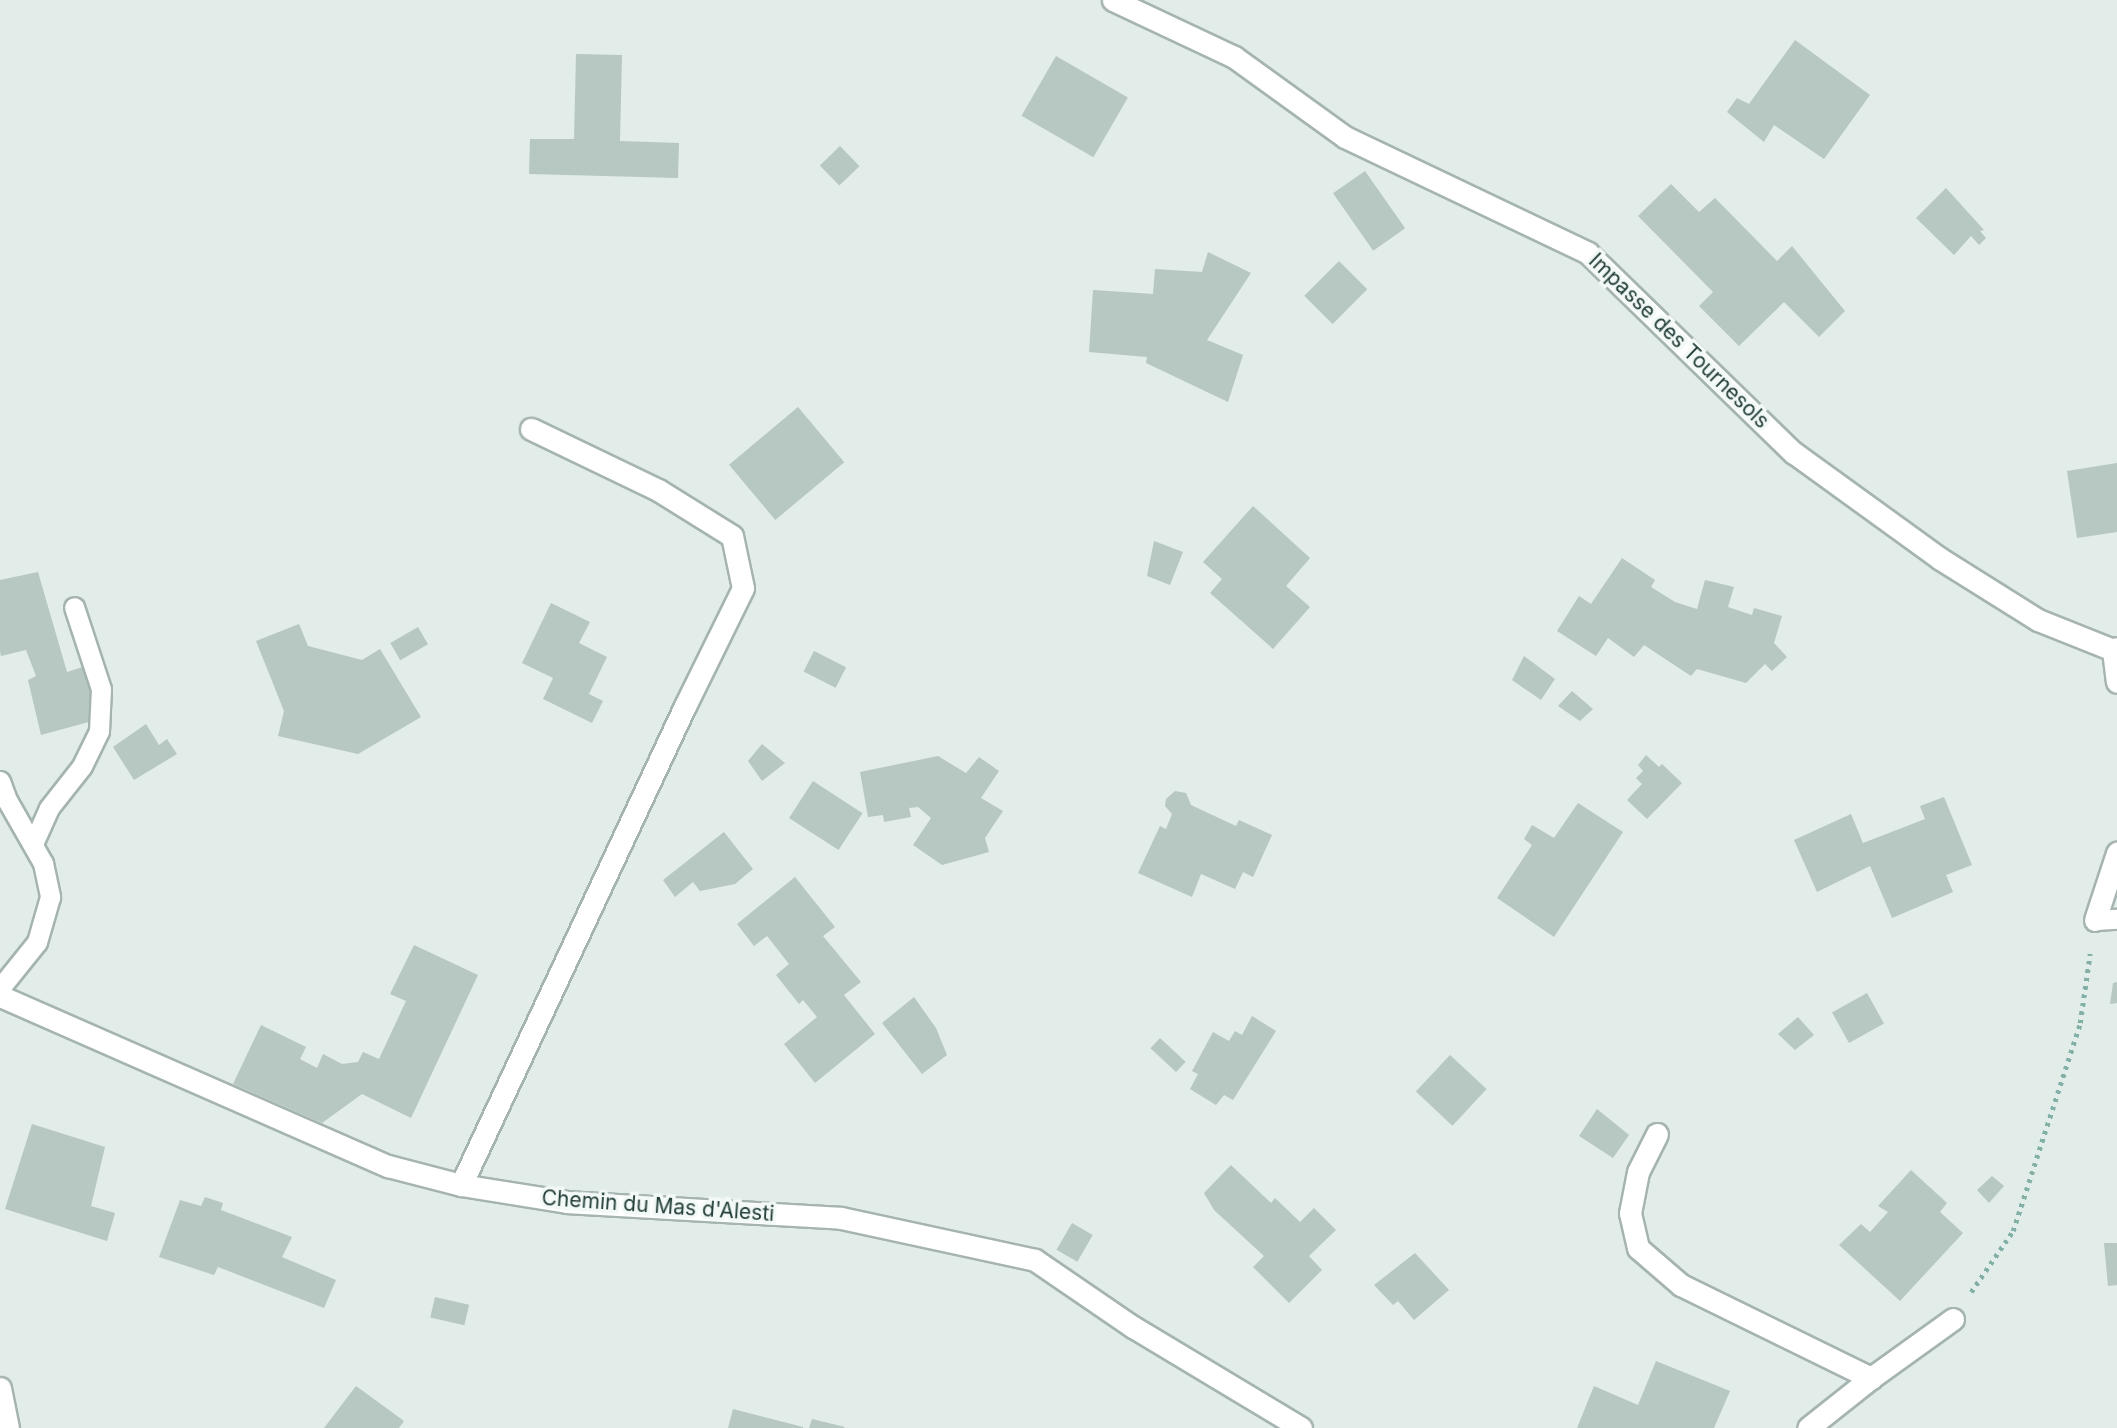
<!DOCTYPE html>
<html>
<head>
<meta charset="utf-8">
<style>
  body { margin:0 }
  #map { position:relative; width:2117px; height:1428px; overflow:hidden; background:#e2ece9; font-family:Inter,sans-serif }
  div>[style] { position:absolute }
  .building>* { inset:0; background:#b7c7c2; transform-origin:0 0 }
  .path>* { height:4.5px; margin-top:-2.25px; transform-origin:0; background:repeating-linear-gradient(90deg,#82b0a6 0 3.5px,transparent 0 8.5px) }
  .roads { filter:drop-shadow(2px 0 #a5b4b1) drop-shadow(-2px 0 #a5b4b1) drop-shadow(0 2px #a5b4b1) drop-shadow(0 -2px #a5b4b1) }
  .lane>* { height:19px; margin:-9.5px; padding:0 9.5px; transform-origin:9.5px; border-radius:9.5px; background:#fff }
  .street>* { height:21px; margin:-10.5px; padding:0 10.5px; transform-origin:10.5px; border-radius:10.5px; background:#fff }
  span { translate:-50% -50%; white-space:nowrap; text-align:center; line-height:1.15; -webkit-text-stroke:7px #f3f9f6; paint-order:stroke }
  .street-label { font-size:21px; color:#223d39 }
</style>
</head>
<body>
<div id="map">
  <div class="building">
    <i style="clip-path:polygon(1795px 40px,1870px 95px,1824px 159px,1774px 125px,1764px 142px,1727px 112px,1737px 98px,1749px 104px)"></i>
    <i style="clip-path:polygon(576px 54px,622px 55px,620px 141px,679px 143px,678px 178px,529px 174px,530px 139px,574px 139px)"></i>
    <i style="left:1056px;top:56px;width:83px;height:69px;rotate:30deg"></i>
    <i style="left:840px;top:146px;width:28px;height:28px;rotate:46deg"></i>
    <i style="left:1365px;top:171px;width:70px;height:39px;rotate:55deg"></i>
    <i style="clip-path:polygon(1671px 184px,1699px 212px,1715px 198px,1777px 261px,1792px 246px,1845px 311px,1819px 337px,1784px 302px,1739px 346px,1699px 306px,1713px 292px,1638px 216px)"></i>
    <i style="clip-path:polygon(1946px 188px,1984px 230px,1980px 231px,1986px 238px,1979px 245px,1971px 236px,1954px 255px,1916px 218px)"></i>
    <i style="clip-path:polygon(1208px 252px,1251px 273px,1207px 340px,1243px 355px,1228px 402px,1146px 363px,1147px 357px,1089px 352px,1093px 290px,1153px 294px,1155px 269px,1202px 272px)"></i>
    <i style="left:1339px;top:261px;width:40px;height:49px;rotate:45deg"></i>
    <i style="left:798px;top:407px;width:72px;height:90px;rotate:50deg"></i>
    <i style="clip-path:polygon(2117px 463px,2117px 532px,2077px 538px,2067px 471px)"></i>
    <i style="clip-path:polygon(1253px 506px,1310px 558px,1286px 586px,1310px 607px,1273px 649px,1210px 593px,1222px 579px,1203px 562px)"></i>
    <i style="clip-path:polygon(1154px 541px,1183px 552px,1170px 585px,1147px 576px)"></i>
    <i style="clip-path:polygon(1622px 558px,1655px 580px,1651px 587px,1675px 602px,1697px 609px,1705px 580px,1734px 587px,1728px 607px,1752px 615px,1754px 608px,1782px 616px,1774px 643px,1787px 657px,1772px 671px,1765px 664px,1746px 683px,1697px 669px,1691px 676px,1644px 645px,1634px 657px,1608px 638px,1596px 656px,1557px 631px,1579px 596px,1591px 604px)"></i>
    <i style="clip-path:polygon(38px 572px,67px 672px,95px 663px,107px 717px,41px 735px,28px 680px,36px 676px,26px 650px,1px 656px,0 651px,0 580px)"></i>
    <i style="clip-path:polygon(551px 603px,590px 622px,579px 643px,607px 657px,589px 694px,603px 701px,592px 723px,543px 699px,553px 678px,522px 663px)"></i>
    <i style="clip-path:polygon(299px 624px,308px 646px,362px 660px,380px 649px,421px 717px,358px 754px,278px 736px,284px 711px,256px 641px)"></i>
    <i style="left:418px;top:627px;width:20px;height:32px;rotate:60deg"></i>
    <i style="left:814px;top:651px;width:36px;height:23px;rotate:27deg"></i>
    <i style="clip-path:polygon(1524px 656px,1555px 679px,1541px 700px,1512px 680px)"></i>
    <i style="clip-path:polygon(1572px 691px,1593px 709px,1580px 721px,1558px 706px)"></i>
    <i style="clip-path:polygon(146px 724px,159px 745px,167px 739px,177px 754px,134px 780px,113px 747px)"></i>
    <i style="clip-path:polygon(762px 744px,785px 763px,762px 781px,748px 761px)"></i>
    <i style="clip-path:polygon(1646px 755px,1659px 767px,1662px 764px,1682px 783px,1647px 819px,1627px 800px,1642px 784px,1636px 778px,1643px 771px,1638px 765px)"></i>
    <i style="clip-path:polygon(938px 756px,966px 773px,979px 757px,999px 771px,981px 798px,1003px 811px,985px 838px,989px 852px,942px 865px,913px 845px,931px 818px,918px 807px,909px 808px,911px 817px,884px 822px,883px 815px,868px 817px,860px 772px)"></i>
    <i style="left:813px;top:781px;width:59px;height:44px;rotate:33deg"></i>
    <i style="clip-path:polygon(1175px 791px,1186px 793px,1191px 805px,1236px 826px,1239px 820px,1272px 835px,1253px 877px,1243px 872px,1235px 889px,1201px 874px,1192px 897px,1138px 873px,1160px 826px,1166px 829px,1172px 814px,1165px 806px,1166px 799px)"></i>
    <i style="clip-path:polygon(1944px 797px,1972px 865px,1946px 875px,1953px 892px,1892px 918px,1870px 866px,1817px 892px,1794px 840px,1851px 814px,1863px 843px,1925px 819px,1920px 806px)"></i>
    <i style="clip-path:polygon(1578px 803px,1623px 832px,1554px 937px,1497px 898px,1532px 845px,1524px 839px,1532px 825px,1554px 838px)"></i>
    <i style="clip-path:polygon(724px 832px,753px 869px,735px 884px,700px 891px,693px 882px,675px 897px,663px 880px)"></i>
    <i style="clip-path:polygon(795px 877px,835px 927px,823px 936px,861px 982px,844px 995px,875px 1034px,815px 1083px,784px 1044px,817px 1017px,803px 1000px,799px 1004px,776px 975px,789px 964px,767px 936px,754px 946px,737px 924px)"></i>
    <i style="clip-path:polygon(414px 945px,478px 975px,411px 1118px,362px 1094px,322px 1123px,233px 1084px,261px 1025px,306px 1047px,300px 1059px,317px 1068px,323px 1054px,342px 1064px,358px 1062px,363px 1052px,379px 1059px,406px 1001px,390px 994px)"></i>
    <i style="clip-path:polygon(2117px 982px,2117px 1003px,2110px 1004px,2113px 983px)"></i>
    <i style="left:1867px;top:993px;width:35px;height:40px;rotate:61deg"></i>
    <i style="clip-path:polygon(914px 997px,936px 1028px,947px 1055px,922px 1074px,882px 1023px)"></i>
    <i style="clip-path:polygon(1252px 1016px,1276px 1031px,1233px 1100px,1224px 1095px,1216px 1105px,1190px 1089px,1198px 1074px,1192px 1071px,1213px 1032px,1229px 1041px,1235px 1031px,1242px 1035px)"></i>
    <i style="clip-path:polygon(1798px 1017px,1814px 1035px,1795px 1050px,1778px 1034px)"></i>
    <i style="left:1160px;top:1038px;width:35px;height:14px;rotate:43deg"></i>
    <i style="left:1450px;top:1055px;width:50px;height:50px;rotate:43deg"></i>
    <i style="clip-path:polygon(1597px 1109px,1629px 1135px,1613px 1158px,1579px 1136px)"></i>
    <i style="clip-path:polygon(32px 1124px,105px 1147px,91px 1206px,115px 1213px,107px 1241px,5px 1209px)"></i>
    <i style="clip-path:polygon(1231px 1165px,1271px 1203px,1275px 1198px,1300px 1222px,1314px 1208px,1336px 1230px,1309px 1256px,1322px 1270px,1289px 1303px,1253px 1267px,1264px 1256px,1214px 1210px,1204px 1193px)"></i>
    <i style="clip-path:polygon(1911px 1170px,1947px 1203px,1940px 1212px,1963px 1233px,1900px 1301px,1839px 1245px,1861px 1224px,1870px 1232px,1888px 1212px,1878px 1206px)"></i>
    <i style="clip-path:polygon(1992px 1176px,2004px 1186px,1989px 1203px,1977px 1190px)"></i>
    <i style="clip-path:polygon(205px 1197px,223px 1203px,221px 1210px,292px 1237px,282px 1257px,336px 1280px,324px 1308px,218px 1267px,214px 1275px,159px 1257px,180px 1200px,201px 1206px)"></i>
    <i style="left:1072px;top:1223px;width:24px;height:31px;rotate:30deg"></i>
    <i style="clip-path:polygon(2104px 1243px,2117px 1243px,2117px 1285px,2108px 1286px)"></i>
    <i style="clip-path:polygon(1415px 1253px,1449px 1290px,1414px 1320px,1398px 1301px,1393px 1305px,1374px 1285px)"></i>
    <i style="left:435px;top:1297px;width:35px;height:21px;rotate:13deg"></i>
    <i style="clip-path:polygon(1656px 1361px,1730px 1391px,1714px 1428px,1577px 1428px,1594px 1386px,1638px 1405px)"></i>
    <i style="clip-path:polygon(356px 1386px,404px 1421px,399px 1428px,324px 1428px)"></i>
    <i style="clip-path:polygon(733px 1409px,803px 1427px,803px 1428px,728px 1428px)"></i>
    <i style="clip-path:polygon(812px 1419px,845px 1427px,844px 1428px,809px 1428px)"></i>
  </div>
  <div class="path">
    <i style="left:1971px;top:1292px;width:74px;rotate:-55.5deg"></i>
    <i style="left:2013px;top:1231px;width:219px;rotate:-72.1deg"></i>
    <i style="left:2080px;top:1023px;width:70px;rotate:-81.8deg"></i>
  </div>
  <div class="roads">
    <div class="lane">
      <i style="left:0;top:781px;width:20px;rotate:70deg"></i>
      <i style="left:7px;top:800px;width:73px;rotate:60.3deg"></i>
      <i style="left:43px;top:863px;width:35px;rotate:78deg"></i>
      <i style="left:50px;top:897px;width:47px;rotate:106.1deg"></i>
      <i style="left:37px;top:942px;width:59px;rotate:128.8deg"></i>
      <i style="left:33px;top:844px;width:39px;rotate:-66deg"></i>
      <i style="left:49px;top:808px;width:53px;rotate:-51.8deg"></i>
      <i style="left:82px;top:766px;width:39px;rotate:-64deg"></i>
      <i style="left:99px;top:731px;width:42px;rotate:-87.3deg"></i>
      <i style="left:101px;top:689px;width:86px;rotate:-108.2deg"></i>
      <i style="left:2095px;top:920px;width:22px;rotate:-3deg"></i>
    </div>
    <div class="street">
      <i style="left:1113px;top:0;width:134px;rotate:25.2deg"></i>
      <i style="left:1234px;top:57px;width:137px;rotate:35.8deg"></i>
      <i style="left:1345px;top:137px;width:269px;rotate:25.5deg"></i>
      <i style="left:1588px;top:253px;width:287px;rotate:44.2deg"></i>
      <i style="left:1794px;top:453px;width:179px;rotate:35.9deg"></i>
      <i style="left:1939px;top:558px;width:117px;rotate:32.1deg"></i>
      <i style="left:2038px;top:620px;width:81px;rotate:21.8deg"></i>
      <i style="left:2113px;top:650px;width:4px;rotate:-27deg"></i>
      <i style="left:2113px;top:650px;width:32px;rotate:83deg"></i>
      <i style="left:2095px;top:920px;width:71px;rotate:-71.8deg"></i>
      <i style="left:0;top:996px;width:424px;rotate:23.7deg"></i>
      <i style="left:388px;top:1166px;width:75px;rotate:14.6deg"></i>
      <i style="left:461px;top:1185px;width:107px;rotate:9.1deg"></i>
      <i style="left:567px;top:1202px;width:274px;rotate:3.3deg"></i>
      <i style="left:841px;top:1218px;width:198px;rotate:12.2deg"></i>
      <i style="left:1035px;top:1260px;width:119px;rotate:34.4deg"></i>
      <i style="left:1133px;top:1327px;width:196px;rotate:31deg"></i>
      <i style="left:1657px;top:1134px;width:42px;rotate:116.6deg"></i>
      <i style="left:1638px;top:1172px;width:42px;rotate:101deg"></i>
      <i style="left:1630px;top:1213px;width:36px;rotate:77deg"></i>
      <i style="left:1638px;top:1248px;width:57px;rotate:40.7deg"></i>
      <i style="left:1681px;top:1285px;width:212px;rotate:26.1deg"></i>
      <i style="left:1871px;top:1378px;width:80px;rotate:141.6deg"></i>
      <i style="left:461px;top:1185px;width:529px;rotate:-64.94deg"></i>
      <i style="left:685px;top:706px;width:131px;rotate:-63.8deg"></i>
      <i style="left:743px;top:588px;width:53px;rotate:-101.9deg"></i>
      <i style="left:732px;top:536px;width:87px;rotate:-148.1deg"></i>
      <i style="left:658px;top:490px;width:141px;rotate:-154.3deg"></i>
      <i style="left:1871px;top:1378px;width:101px;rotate:-35.7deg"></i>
      <i style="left:0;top:1388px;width:41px;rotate:78.7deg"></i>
    </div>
  </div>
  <div class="street-label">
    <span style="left:1679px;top:341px;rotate:44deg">Impasse des Tournesols</span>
    <span style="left:658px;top:1206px;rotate:4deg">Chemin du Mas d'Alesti</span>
  </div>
</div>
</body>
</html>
